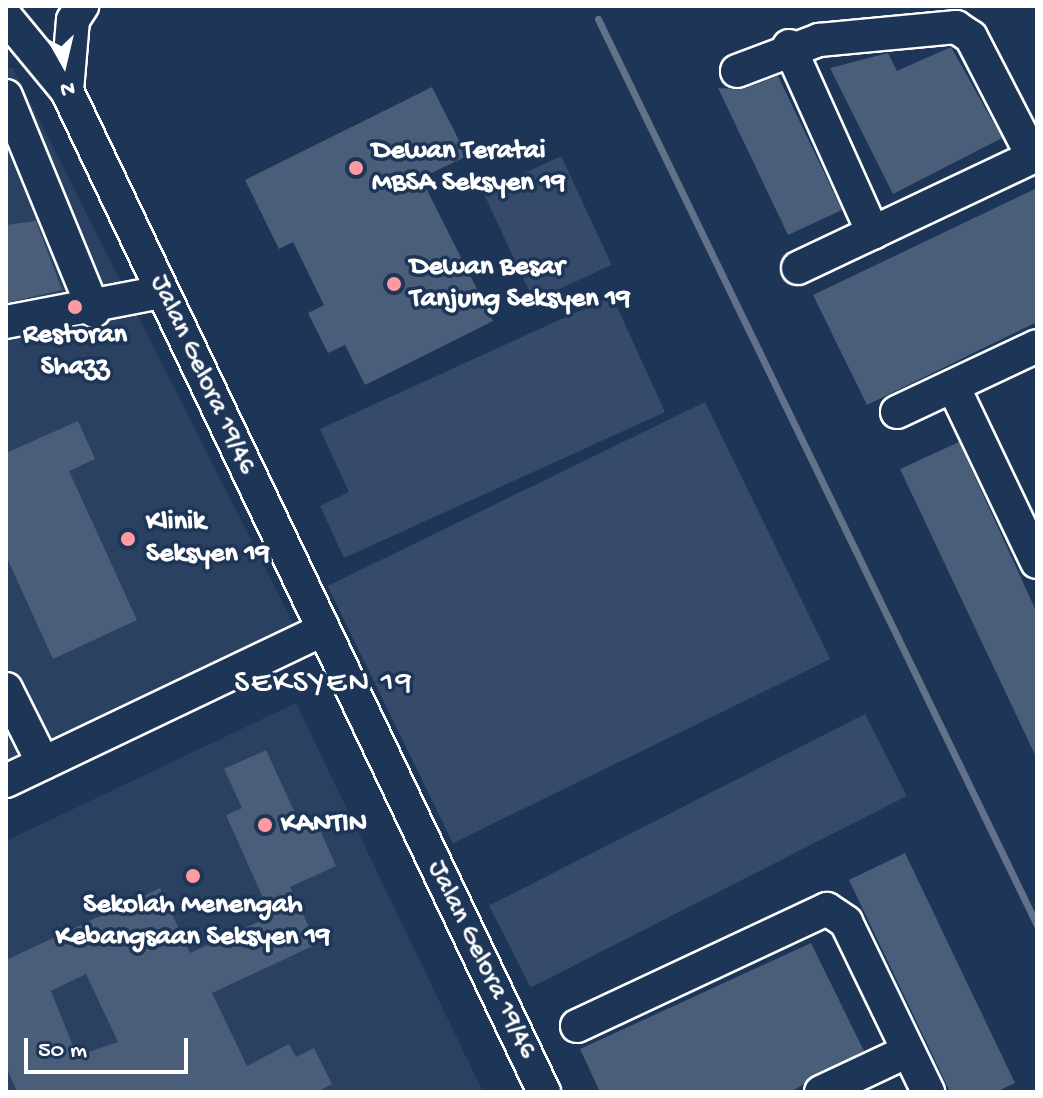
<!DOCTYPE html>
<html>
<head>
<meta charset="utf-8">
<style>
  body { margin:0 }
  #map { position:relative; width:1043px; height:1098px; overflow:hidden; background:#1d3557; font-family:"Gochi Hand",sans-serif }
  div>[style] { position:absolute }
  .built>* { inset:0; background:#2a4161 }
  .green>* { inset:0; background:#364b69; transform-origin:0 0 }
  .stream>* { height:7px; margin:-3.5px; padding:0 3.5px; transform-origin:3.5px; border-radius:3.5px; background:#617289 }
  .building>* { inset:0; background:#4a5d79 }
  .roads { filter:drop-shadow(2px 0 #fff) drop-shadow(-2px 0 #fff) drop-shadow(0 2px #fff) drop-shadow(0 -2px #fff) }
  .minor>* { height:32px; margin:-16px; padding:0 16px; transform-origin:16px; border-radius:16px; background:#1d3557 }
  .dots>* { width:22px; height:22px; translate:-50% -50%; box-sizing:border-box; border:4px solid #1d3557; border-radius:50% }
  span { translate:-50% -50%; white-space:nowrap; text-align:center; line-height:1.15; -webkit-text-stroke:7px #1d3557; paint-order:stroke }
  .poi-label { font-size:28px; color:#fff; font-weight:700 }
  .left { translate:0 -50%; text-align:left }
  .street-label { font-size:28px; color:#fff }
  .quarter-label { font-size:32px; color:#fff; letter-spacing:2px }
  .frame { position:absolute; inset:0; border:8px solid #fff; pointer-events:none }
  .north { position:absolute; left:24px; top:24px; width:80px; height:80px; -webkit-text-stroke:6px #1d3557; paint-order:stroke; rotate:172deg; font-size:22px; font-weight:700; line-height:32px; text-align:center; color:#fff }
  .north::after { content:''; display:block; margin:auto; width:28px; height:36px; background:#fff; clip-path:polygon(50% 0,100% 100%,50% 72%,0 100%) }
  .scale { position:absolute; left:24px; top:1038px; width:164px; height:36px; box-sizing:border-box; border:4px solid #fff; border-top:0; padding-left:10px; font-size:24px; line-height:28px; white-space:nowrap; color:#fff; -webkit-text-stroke:6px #1d3557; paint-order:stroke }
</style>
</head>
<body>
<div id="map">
  <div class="built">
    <i style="clip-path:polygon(6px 68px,13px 68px,296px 629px,6px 765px)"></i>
    <i style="clip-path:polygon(296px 703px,483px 1092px,6px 1092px,6px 841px)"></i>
  </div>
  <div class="green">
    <i style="left:561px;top:156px;width:120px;height:86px;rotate:65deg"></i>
    <i style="clip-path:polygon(612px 296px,665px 412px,344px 558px,320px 506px,349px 492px,320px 429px)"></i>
    <i style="left:705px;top:402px;width:286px;height:420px;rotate:64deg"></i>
    <i style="left:865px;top:714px;width:92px;height:422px;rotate:63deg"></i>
  </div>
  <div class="stream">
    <i style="left:598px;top:19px;width:1007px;rotate:64.15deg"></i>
  </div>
  <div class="building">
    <i style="clip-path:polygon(951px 47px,1002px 138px,893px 194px,830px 68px,888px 53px,897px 71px)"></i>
    <i style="clip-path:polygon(778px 76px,842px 210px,788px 235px,718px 88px,743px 89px)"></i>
    <i style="clip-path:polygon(432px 87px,467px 156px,421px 178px,493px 321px,365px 385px,345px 345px,328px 353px,308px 313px,324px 305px,293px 242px,279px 249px,245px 180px)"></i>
    <i style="clip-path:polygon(1037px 188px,1037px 322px,867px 405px,813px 295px)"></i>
    <i style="clip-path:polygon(36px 221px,62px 290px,6px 303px,6px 225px)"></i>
    <i style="clip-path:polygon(78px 421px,95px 459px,69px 471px,137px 620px,53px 659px,6px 556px,6px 453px)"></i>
    <i style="clip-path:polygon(959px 442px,1037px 613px,1037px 759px,900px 469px)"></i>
    <i style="clip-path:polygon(evenodd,266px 750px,302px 828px,316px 821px,336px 866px,290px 887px,317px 944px,212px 993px,247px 1066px,289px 1044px,296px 1057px,314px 1048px,332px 1084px,317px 1092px,17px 1092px,6px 1066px,6px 960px,160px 888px,190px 953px,271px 916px,226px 815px,242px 808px,224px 769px,266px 750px,86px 974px,118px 1042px,77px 1056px,51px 991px,86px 974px)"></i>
    <i style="clip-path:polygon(905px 853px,1015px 1083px,996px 1092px,950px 1092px,849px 880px)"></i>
    <i style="clip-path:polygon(811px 943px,864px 1051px,790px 1092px,600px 1092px,580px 1049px)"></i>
  </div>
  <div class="roads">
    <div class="minor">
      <i style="left:6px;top:17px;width:96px;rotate:50.5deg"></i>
      <i style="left:67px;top:91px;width:1109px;rotate:64.52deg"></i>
      <i style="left:789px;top:46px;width:205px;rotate:65.8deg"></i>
      <i style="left:737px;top:71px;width:88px;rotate:-20.7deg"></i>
      <i style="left:819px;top:40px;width:138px;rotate:-5.4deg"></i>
      <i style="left:956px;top:27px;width:18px;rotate:34deg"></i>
      <i style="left:971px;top:37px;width:135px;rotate:62.7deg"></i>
      <i style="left:67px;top:91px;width:71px;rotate:-85.2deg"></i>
      <i style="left:73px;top:20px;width:17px;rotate:-57deg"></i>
      <i style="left:6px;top:96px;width:232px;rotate:67.7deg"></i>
      <i style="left:798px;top:268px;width:264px;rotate:-25.3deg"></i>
      <i style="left:6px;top:322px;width:159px;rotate:-10.9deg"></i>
      <i style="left:953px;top:386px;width:195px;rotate:64.5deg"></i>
      <i style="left:897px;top:412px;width:155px;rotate:-25.2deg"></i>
      <i style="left:6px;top:689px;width:83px;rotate:63.4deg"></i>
      <i style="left:6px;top:781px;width:351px;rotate:-25.5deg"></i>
      <i style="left:577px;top:1026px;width:276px;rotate:-25.1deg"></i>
      <i style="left:827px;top:909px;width:23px;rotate:34deg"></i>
      <i style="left:846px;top:922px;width:189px;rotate:64.2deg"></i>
      <i style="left:821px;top:1092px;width:96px;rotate:-25.2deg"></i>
    </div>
  </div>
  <div class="dots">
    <i style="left:356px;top:168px;background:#ff9aa2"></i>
    <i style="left:394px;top:284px;background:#ff9aa2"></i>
    <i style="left:75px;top:307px;background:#ff9aa2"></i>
    <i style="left:128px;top:539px;background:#ff9aa2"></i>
    <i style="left:265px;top:825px;background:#ff9aa2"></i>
    <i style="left:193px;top:876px;background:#ff9aa2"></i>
  </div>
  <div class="poi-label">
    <span class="left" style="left:372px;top:168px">Dewan Teratai<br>MBSA Seksyen 19</span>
    <span class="left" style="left:410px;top:284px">Dewan Besar<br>Tanjung Seksyen 19</span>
    <span style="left:75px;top:352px">Restoran<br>Shazz</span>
    <span class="left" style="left:146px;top:539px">Klinik<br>Seksyen 19</span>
    <span class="left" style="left:281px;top:825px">KANTIN</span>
    <span style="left:193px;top:922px">Sekolah Menengah<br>Kebangsaan Seksyen 19</span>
  </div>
  <div class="street-label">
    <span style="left:202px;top:375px;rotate:65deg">Jalan Gelora 19/46</span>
    <span style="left:481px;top:960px;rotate:64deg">Jalan Gelora 19/46</span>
  </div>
  <div class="quarter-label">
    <span style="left:324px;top:684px">SEKSYEN 19</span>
  </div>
  <div class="frame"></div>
  <div class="north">N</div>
  <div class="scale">50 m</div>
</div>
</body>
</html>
